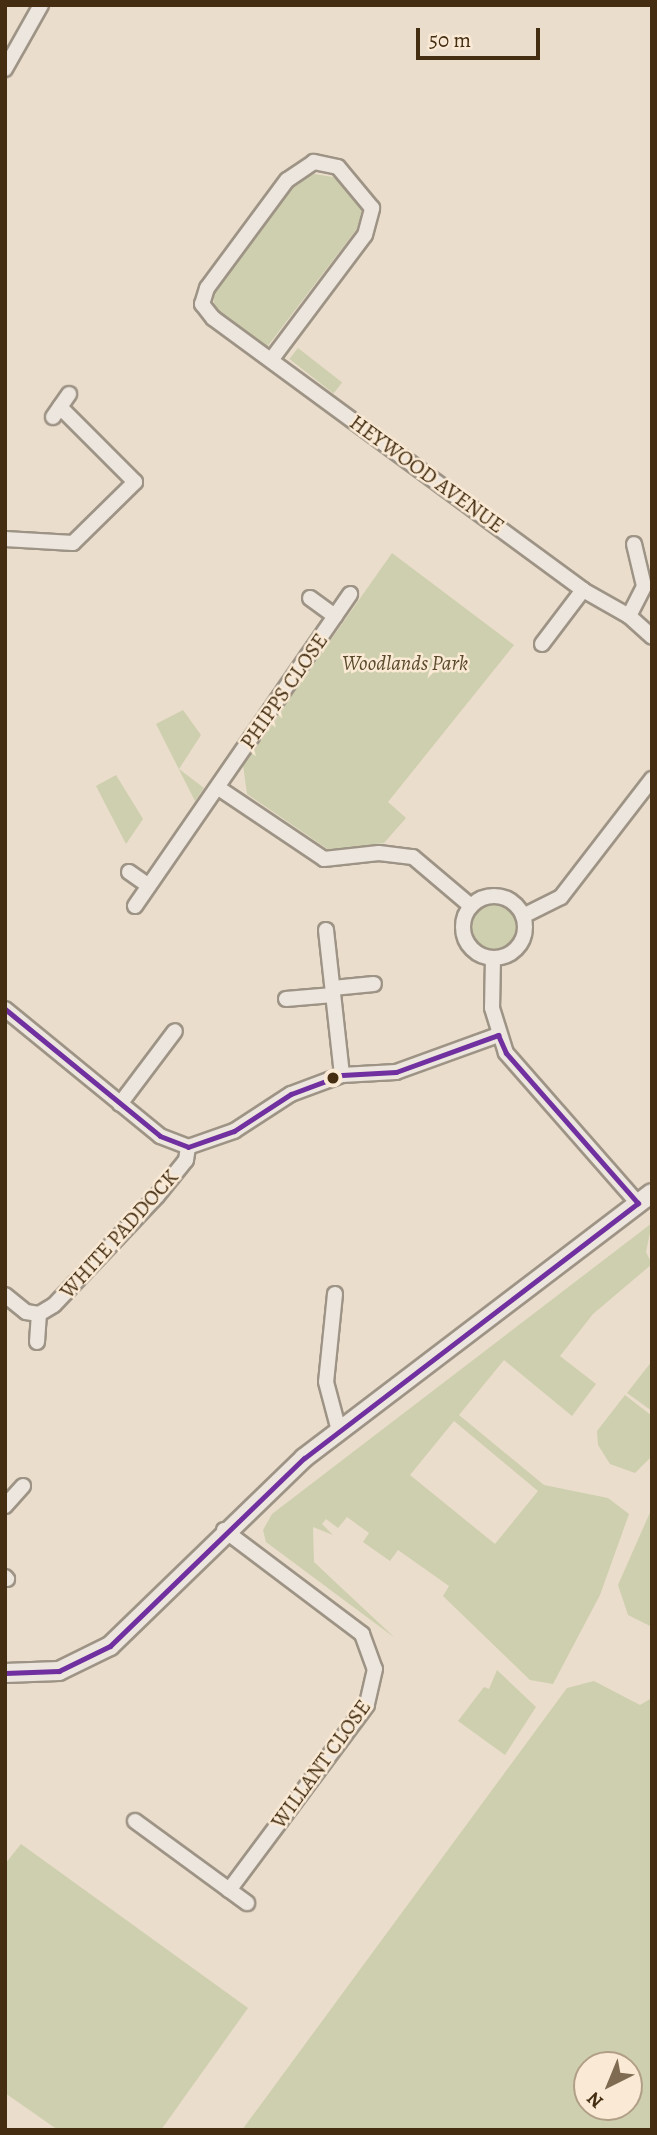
<!DOCTYPE html>
<html>
<head>
<meta charset="utf-8">
<style>
  body { margin:0 }
  #map { position:relative; width:657px; height:2135px; overflow:hidden; background:#eaddcc; font-family:Alegreya,serif }
  div>[style] { position:absolute }
  .green>* { inset:0; background:#cecfae; transform-origin:0 0 }
  .round { border-radius:50% }
  .roads { filter:drop-shadow(2px 0 #9e9486) drop-shadow(-2px 0 #9e9486) drop-shadow(0 2px #9e9486) drop-shadow(0 -2px #9e9486) }
  .minor>* { height:14px; margin:-7px; padding:0 7px; transform-origin:7px; border-radius:7px; background:#ede6de }
  .minor>.ring { margin:-7px; padding:0; box-sizing:content-box; background:none; border:14px solid #ede6de; border-radius:50% }
  .tertiary>* { height:18px; margin:-9px; padding:0 9px; transform-origin:9px; border-radius:9px; background:#ede6de }
  .bus-1>* { height:5px; margin:-2.5px; padding:0 2.5px; transform-origin:2.5px; border-radius:2.5px; background:#7030a0 }
  .dots>* { width:19px; height:19px; translate:-50% -50%; box-sizing:border-box; border:4px solid #faead5; border-radius:50% }
  span { translate:-50% -50%; white-space:nowrap; text-align:center; line-height:1.15; -webkit-text-stroke:5px #faead5; paint-order:stroke }
  .street-label { font-size:21px; color:#442d11 }
  .park-label { font-size:21px; color:#5b4b2c; font-style:italic }
  .frame { position:absolute; inset:0; border:7px solid #442d11; pointer-events:none }
  .north { position:absolute; left:573px; top:2051px; width:70px; height:70px; box-sizing:border-box; background:#faead5; border:2px solid #b19e87; border-radius:50%; rotate:223deg; font-size:19px; font-weight:700; line-height:28px; text-align:center; color:#442d11 }
  .north::after { content:''; display:block; margin:auto; width:24px; height:32px; background:#7e6b52; clip-path:polygon(50% 0,100% 100%,50% 72%,0 100%) }
  .scale { position:absolute; left:416px; top:28px; width:124px; height:32px; box-sizing:border-box; border:4px solid #442d11; border-top:0; padding-left:9px; font-size:21px; line-height:24px; white-space:nowrap; color:#442d11; -webkit-text-stroke:5px #faead5; paint-order:stroke }
</style>
</head>
<body>
<div id="map">
  <div class="green">
    <i style="clip-path:polygon(314px 174px,333px 177px,353px 191px,362px 207px,359px 226px,267px 347px,215px 309px,213px 296px,295px 183px)"></i>
    <i style="left:298px;top:348px;width:56px;height:14px;rotate:38deg"></i>
    <i style="clip-path:polygon(392px 553px,514px 645px,388px 802px,406px 818px,384px 843px,329px 850px,247px 794px,243px 765px)"></i>
    <i style="clip-path:polygon(183px 710px,201px 735px,179px 769px,204px 788px,195px 801px,156px 724px)"></i>
    <i style="clip-path:polygon(116px 775px,143px 819px,126px 844px,96px 786px)"></i>
    <i class="round" style="left:470px;top:903px;width:48px;height:48px"></i>
    <i style="clip-path:polygon(evenodd,652px 1223px,646px 1252px,652px 1264px,593px 1314px,560px 1356px,596px 1384px,572px 1416px,504px 1360px,459px 1415px,544px 1485px,608px 1498px,629px 1514px,600px 1595px,553px 1684px,530px 1680px,443px 1596px,449px 1586px,398px 1550px,390px 1561px,363px 1542px,369px 1533px,347px 1517px,338px 1528px,326px 1519px,322px 1524px,333px 1535px,313px 1527px,314px 1562px,395px 1638px,266px 1542px,263px 1530px,272px 1514px,652px 1223px,454px 1421px,538px 1491px,495px 1544px,410px 1475px,454px 1421px)"></i>
    <i style="clip-path:polygon(652px 1361px,652px 1411px,627px 1393px)"></i>
    <i style="clip-path:polygon(625px 1395px,652px 1416px,652px 1456px,635px 1473px,610px 1464px,598px 1445px,597px 1431px)"></i>
    <i style="clip-path:polygon(652px 1508px,652px 1627px,628px 1615px,618px 1585px)"></i>
    <i style="clip-path:polygon(497px 1670px,536px 1707px,505px 1755px,458px 1721px,484px 1687px,489px 1689px)"></i>
    <i style="clip-path:polygon(evenodd,594px 1681px,640px 1705px,652px 1698px,652px 2130px,242px 2130px,567px 1688px,594px 1681px,587px 2065px,629px 2065px,629px 2107px,587px 2107px,587px 2065px)"></i>
    <i style="clip-path:polygon(21px 1844px,248px 2008px,161px 2130px,58px 2130px,5px 2093px,5px 1864px)"></i>
  </div>
  <div class="roads">
    <div class="minor">
      <i style="left:5px;top:69px;width:73px;rotate:-60.6deg"></i>
      <i style="left:271px;top:360px;width:156px;rotate:-53.1deg"></i>
      <i style="left:365px;top:235px;width:28px;rotate:-75deg"></i>
      <i style="left:372px;top:208px;width:53px;rotate:-129.7deg"></i>
      <i style="left:338px;top:167px;width:25px;rotate:-168deg"></i>
      <i style="left:314px;top:162px;width:32px;rotate:146deg"></i>
      <i style="left:287px;top:180px;width:134px;rotate:126.5deg"></i>
      <i style="left:207px;top:288px;width:17px;rotate:107deg"></i>
      <i style="left:202px;top:304px;width:18px;rotate:52deg"></i>
      <i style="left:213px;top:318px;width:459px;rotate:36.3deg"></i>
      <i style="left:583px;top:590px;width:53px;rotate:29.5deg"></i>
      <i style="left:629px;top:616px;width:31px;rotate:42deg"></i>
      <i style="left:53px;top:417px;width:28px;rotate:-55deg"></i>
      <i style="left:5px;top:539px;width:68px;rotate:3.4deg"></i>
      <i style="left:73px;top:543px;width:87px;rotate:-44.5deg"></i>
      <i style="left:135px;top:482px;width:106px;rotate:-135deg"></i>
      <i style="left:310px;top:598px;width:31px;rotate:36deg"></i>
      <i style="left:629px;top:616px;width:34px;rotate:-63deg"></i>
      <i style="left:644px;top:586px;width:43px;rotate:-103.4deg"></i>
      <i style="left:542px;top:644px;width:68px;rotate:-52.8deg"></i>
      <i style="left:220px;top:789px;width:125px;rotate:33.9deg"></i>
      <i style="left:324px;top:859px;width:55px;rotate:-6.2deg"></i>
      <i style="left:379px;top:853px;width:34px;rotate:7deg"></i>
      <i style="left:413px;top:857px;width:76px;rotate:40.2deg"></i>
      <i style="left:129px;top:872px;width:24px;rotate:35deg"></i>
      <i class="ring" style="left:463px;top:896px;width:48px;height:48px"></i>
      <i style="left:135px;top:906px;width:379px;rotate:-55.4deg"></i>
      <i style="left:523px;top:916px;width:42px;rotate:-26.6deg"></i>
      <i style="left:561px;top:897px;width:149px;rotate:-52.4deg"></i>
      <i style="left:326px;top:930px;width:146px;rotate:83.7deg"></i>
      <i style="left:493px;top:958px;width:50px;rotate:91.1deg"></i>
      <i style="left:492px;top:1008px;width:47px;rotate:72.7deg"></i>
      <i style="left:506px;top:1053px;width:200px;rotate:48.7deg"></i>
      <i style="left:333px;top:988px;width:41px;rotate:-5.6deg"></i>
      <i style="left:286px;top:999px;width:47px;rotate:-4.9deg"></i>
      <i style="left:5px;top:1009px;width:200px;rotate:39.3deg"></i>
      <i style="left:160px;top:1136px;width:30px;rotate:21deg"></i>
      <i style="left:188px;top:1147px;width:49px;rotate:-19.2deg"></i>
      <i style="left:234px;top:1131px;width:68px;rotate:-33deg"></i>
      <i style="left:291px;top:1094px;width:54px;rotate:-20.4deg"></i>
      <i style="left:342px;top:1075px;width:54px;rotate:-3.2deg"></i>
      <i style="left:396px;top:1072px;width:109px;rotate:-19.9deg"></i>
      <i style="left:120px;top:1104px;width:91px;rotate:-53deg"></i>
      <i style="left:335px;top:1294px;width:88px;rotate:95.8deg"></i>
      <i style="left:326px;top:1382px;width:51px;rotate:75.1deg"></i>
      <i style="left:5px;top:1295px;width:27px;rotate:39deg"></i>
      <i style="left:26px;top:1312px;width:13px;rotate:9deg"></i>
      <i style="left:39px;top:1314px;width:17px;rotate:-31deg"></i>
      <i style="left:54px;top:1305px;width:150px;rotate:-46.6deg"></i>
      <i style="left:157px;top:1196px;width:46px;rotate:-51.1deg"></i>
      <i style="left:186px;top:1160px;width:13px;rotate:-81deg"></i>
      <i style="left:37px;top:1342px;width:28px;rotate:-86deg"></i>
      <i style="left:5px;top:1506px;width:27px;rotate:-48deg"></i>
      <i style="left:224px;top:1530px;width:173px;rotate:37deg"></i>
      <i style="left:362px;top:1634px;width:37px;rotate:70deg"></i>
      <i style="left:375px;top:1669px;width:37px;rotate:103deg"></i>
      <i style="left:367px;top:1705px;width:231px;rotate:126.7deg"></i>
      <i style="left:5px;top:1577px;width:3px;rotate:45deg"></i>
      <i style="left:135px;top:1821px;width:139px;rotate:36.2deg"></i>
    </div>
    <div class="tertiary">
      <i style="left:5px;top:1673px;width:54px;rotate:-2.1deg"></i>
      <i style="left:59px;top:1671px;width:57px;rotate:-26.1deg"></i>
      <i style="left:110px;top:1646px;width:270px;rotate:-44.1deg"></i>
      <i style="left:304px;top:1458px;width:437px;rotate:-37.3deg"></i>
    </div>
  </div>
  <div class="bus-1">
    <i style="left:5px;top:1009px;width:200px;rotate:39.3deg"></i>
    <i style="left:160px;top:1136px;width:30px;rotate:21deg"></i>
    <i style="left:188px;top:1147px;width:49px;rotate:-19.2deg"></i>
    <i style="left:234px;top:1131px;width:68px;rotate:-33deg"></i>
    <i style="left:291px;top:1094px;width:54px;rotate:-20.4deg"></i>
    <i style="left:342px;top:1075px;width:54px;rotate:-3.2deg"></i>
    <i style="left:396px;top:1072px;width:109px;rotate:-19.9deg"></i>
    <i style="left:498px;top:1035px;width:20px;rotate:66deg"></i>
    <i style="left:506px;top:1053px;width:200px;rotate:48.7deg"></i>
    <i style="left:638px;top:1203px;width:420px;rotate:142.6deg"></i>
    <i style="left:304px;top:1458px;width:270px;rotate:135.9deg"></i>
    <i style="left:110px;top:1646px;width:57px;rotate:153.9deg"></i>
    <i style="left:59px;top:1671px;width:54px;rotate:177.9deg"></i>
  </div>
  <div class="dots">
    <i style="left:333px;top:1078px;background:#442d11"></i>
  </div>
  <div class="street-label">
    <span style="left:427px;top:474px;rotate:36deg">HEYWOOD AVENUE</span>
    <span style="left:284px;top:691px;rotate:-55deg">PHIPPS CLOSE</span>
    <span style="left:119px;top:1234px;rotate:-48deg">WHITE PADDOCK</span>
    <span style="left:321px;top:1764px;rotate:-54deg">WILLANT CLOSE</span>
  </div>
  <div class="park-label">
    <span style="left:405px;top:663px">Woodlands Park</span>
  </div>
  <div class="frame"></div>
  <div class="north">N</div>
  <div class="scale">50 m</div>
</div>
</body>
</html>
